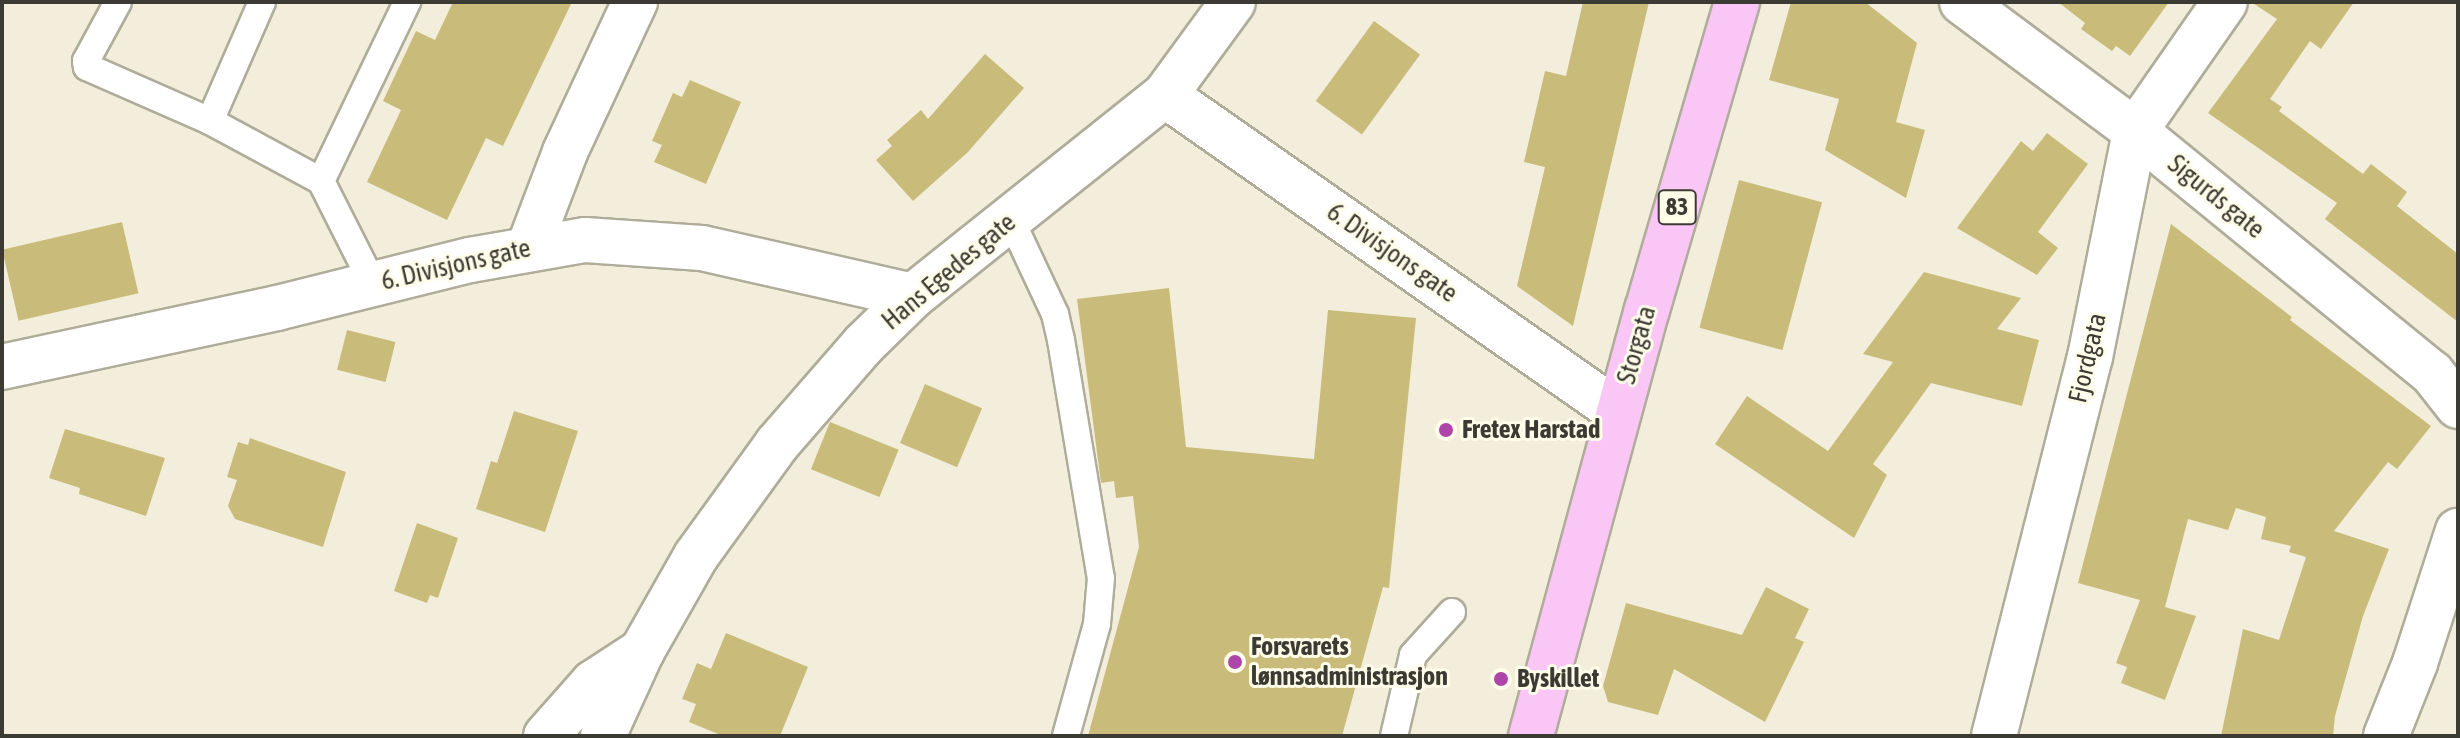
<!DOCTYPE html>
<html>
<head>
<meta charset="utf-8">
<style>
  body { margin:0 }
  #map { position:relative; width:2460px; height:738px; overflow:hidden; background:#f2eedb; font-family:"Asap Condensed",sans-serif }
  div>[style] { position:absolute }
  .building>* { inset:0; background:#c9bc7b; transform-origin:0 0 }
  .roads { filter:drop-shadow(2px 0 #afac9a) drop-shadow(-2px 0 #afac9a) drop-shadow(0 2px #afac9a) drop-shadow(0 -2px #afac9a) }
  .service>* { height:26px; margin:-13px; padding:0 13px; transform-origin:13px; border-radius:13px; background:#fff }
  .minor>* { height:44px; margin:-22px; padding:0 22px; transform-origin:22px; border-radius:22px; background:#fff }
  .trunk>* { height:44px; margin:-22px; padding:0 22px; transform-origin:22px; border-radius:22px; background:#fac6f6 }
  .dots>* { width:22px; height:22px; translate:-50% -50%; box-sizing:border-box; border:4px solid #fffce9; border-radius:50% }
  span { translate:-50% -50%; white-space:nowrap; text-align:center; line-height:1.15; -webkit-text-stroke:6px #fffce9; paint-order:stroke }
  .shield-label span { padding:2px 6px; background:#fffce9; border:2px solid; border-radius:6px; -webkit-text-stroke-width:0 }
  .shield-label { font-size:24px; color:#3c3b33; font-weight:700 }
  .street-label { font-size:26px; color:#3c3b33 }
  .poi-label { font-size:26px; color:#3c3b33; font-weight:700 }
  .left { translate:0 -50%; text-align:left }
  .frame { position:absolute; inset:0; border:4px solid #3c3b33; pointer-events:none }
</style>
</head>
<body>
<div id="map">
  <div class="building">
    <i style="clip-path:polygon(453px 2px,572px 2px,503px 146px,486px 138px,447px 220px,367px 182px,401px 110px,383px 101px,416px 31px,435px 40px)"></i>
    <i style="clip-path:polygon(1583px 2px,1649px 2px,1573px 326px,1517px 286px,1545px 167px,1524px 162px,1545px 71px,1566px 76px)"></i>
    <i style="clip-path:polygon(1791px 2px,1865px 2px,1917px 43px,1896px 122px,1925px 130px,1906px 198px,1825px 150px,1839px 99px,1769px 80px)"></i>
    <i style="clip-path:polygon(2058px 2px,2169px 2px,2130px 56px,2116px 46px,2112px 51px,2081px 29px,2085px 23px)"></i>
    <i style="clip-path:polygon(2251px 2px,2354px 2px,2321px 49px,2310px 41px,2270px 99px,2282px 107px,2279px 111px,2363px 174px,2371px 164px,2407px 192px,2397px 206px,2458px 254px,2458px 322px,2325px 219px,2337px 203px,2208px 113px,2277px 19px)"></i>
    <i style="left:1374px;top:21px;width:57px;height:99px;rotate:36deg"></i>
    <i style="clip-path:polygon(985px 54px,1024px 88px,968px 152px,913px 201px,876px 160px,892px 146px,887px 140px,921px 110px,928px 119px)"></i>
    <i style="clip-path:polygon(690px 80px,741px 102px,706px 184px,654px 162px,662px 145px,652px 141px,673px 93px,682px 97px)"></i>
    <i style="clip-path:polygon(2047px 133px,2088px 164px,2038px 232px,2058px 248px,2037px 275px,1957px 228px,2021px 141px,2033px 151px)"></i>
    <i style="left:1739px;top:180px;width:86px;height:153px;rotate:15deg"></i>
    <i style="left:122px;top:222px;width:73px;height:123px;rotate:77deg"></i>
    <i style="clip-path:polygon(2171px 224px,2292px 317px,2290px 320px,2431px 426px,2397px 469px,2388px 462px,2334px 531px,2389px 549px,2363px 616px,2335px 716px,2333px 736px,2221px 736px,2243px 629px,2279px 640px,2306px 557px,2289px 552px,2291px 546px,2261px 539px,2266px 517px,2236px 508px,2228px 530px,2188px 519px,2165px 607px,2196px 616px,2165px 700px,2121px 683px,2127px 667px,2116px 663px,2140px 600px,2078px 583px)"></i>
    <i style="clip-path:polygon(1924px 272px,2021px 298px,1997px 329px,2039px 340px,2022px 406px,1931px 383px,1873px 464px,1887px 475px,1854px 538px,1715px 444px,1747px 396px,1828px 451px,1893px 362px,1863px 354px)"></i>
    <i style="clip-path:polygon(1169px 288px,1186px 447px,1314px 459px,1328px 310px,1416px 318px,1389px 588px,1383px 587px,1342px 736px,1088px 736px,1139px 547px,1133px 496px,1116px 498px,1114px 481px,1101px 483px,1077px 299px)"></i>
    <i style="left:347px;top:330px;width:50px;height:41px;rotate:14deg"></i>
    <i style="left:925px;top:384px;width:62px;height:64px;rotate:23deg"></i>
    <i style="clip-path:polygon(514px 411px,578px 431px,545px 532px,476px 509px,491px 461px,497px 463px)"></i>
    <i style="left:830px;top:422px;width:74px;height:51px;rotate:22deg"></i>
    <i style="clip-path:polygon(65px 429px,165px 458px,146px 516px,79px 494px,80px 488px,49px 478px)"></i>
    <i style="clip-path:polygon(250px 438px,346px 472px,323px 547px,235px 519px,228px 506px,237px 480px,227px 477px,238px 442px,248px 445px)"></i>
    <i style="clip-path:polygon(417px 523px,458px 538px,438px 598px,430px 595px,427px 603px,394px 591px)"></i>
    <i style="clip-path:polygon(1766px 587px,1809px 609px,1795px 638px,1804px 642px,1765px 722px,1674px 669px,1658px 715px,1608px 702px,1603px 686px,1626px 603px,1742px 635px)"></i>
    <i style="clip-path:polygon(726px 633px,808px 667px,780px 736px,723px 736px,689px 722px,696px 704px,682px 699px,697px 663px,711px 669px)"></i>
  </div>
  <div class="roads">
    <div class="service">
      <i style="left:118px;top:2px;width:67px;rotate:118.5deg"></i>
      <i style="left:86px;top:61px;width:6px;rotate:81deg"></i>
      <i style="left:87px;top:67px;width:134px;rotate:23.7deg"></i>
      <i style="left:210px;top:121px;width:126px;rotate:28.4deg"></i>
      <i style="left:321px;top:181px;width:115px;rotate:63.2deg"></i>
      <i style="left:210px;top:121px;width:130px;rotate:-66.4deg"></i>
      <i style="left:321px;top:181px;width:199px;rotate:-64.3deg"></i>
      <i style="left:1011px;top:220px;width:104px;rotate:64.9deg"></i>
      <i style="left:1055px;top:314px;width:27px;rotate:77deg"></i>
      <i style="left:1061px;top:340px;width:241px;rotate:80.5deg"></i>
      <i style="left:1101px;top:578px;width:46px;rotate:95deg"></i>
      <i style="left:1097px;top:624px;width:116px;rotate:105.5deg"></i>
      <i style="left:1394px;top:736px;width:83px;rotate:-76.8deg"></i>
      <i style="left:1413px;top:655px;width:58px;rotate:-47.8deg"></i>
    </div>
    <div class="minor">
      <i style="left:1962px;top:2px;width:216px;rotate:36.7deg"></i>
      <i style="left:2135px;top:131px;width:383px;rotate:39.2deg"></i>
      <i style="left:2432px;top:373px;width:42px;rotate:51.8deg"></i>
      <i style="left:1165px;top:95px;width:553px;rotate:34.98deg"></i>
      <i style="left:529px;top:247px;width:102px;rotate:-69.2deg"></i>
      <i style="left:565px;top:152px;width:166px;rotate:-65deg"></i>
      <i style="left:2px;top:367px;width:281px;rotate:-12.1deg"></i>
      <i style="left:277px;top:308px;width:199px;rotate:-14deg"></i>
      <i style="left:470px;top:260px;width:117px;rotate:-9.9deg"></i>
      <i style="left:585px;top:240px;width:117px;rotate:3.9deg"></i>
      <i style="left:702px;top:248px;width:216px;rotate:12.8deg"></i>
      <i style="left:546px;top:736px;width:71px;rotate:-48.4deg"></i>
      <i style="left:593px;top:683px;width:59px;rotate:-33.1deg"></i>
      <i style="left:603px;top:736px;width:94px;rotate:-65.4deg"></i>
      <i style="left:642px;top:651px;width:109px;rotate:-60.4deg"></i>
      <i style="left:696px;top:556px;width:138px;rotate:-54.1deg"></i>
      <i style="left:777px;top:444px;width:133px;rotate:-49deg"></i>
      <i style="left:864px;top:344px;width:69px;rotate:-44.4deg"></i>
      <i style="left:913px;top:296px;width:322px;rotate:-38.6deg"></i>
      <i style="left:1165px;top:95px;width:115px;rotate:-53.8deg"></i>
      <i style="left:1994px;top:736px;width:391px;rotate:-75.8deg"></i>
      <i style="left:2090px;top:357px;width:230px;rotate:-78.7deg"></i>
      <i style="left:2135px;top:131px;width:157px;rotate:-55.1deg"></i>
      <i style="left:2386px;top:736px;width:79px;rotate:-68.3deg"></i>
      <i style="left:2415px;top:663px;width:139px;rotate:-72deg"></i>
    </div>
    <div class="trunk">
      <i style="left:1531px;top:736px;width:442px;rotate:-74.8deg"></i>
      <i style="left:1647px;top:310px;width:321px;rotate:-73.7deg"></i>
    </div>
  </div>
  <div class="dots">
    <i style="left:1446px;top:430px;background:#ae46a9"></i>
    <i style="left:1235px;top:662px;background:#ae46a9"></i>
    <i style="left:1501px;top:679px;background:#ae46a9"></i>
  </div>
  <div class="shield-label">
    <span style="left:1677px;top:207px">83</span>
  </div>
  <div class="street-label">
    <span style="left:2216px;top:197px;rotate:39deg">Sigurds gate</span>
    <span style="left:1392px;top:253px;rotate:35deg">6. Divisjons gate</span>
    <span style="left:456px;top:265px;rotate:-13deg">6. Divisjons gate</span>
    <span style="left:949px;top:272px;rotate:-40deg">Hans Egedes gate</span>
    <span style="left:1637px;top:345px;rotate:-74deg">Storgata</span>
    <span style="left:2088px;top:358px;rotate:-77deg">Fjordgata</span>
  </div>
  <div class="poi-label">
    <span class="left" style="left:1462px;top:430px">Fretex Harstad</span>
    <span class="left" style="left:1251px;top:662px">Forsvarets<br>lønnsadministrasjon</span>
    <span class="left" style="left:1517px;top:679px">Byskillet</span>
  </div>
  <div class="frame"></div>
</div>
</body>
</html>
